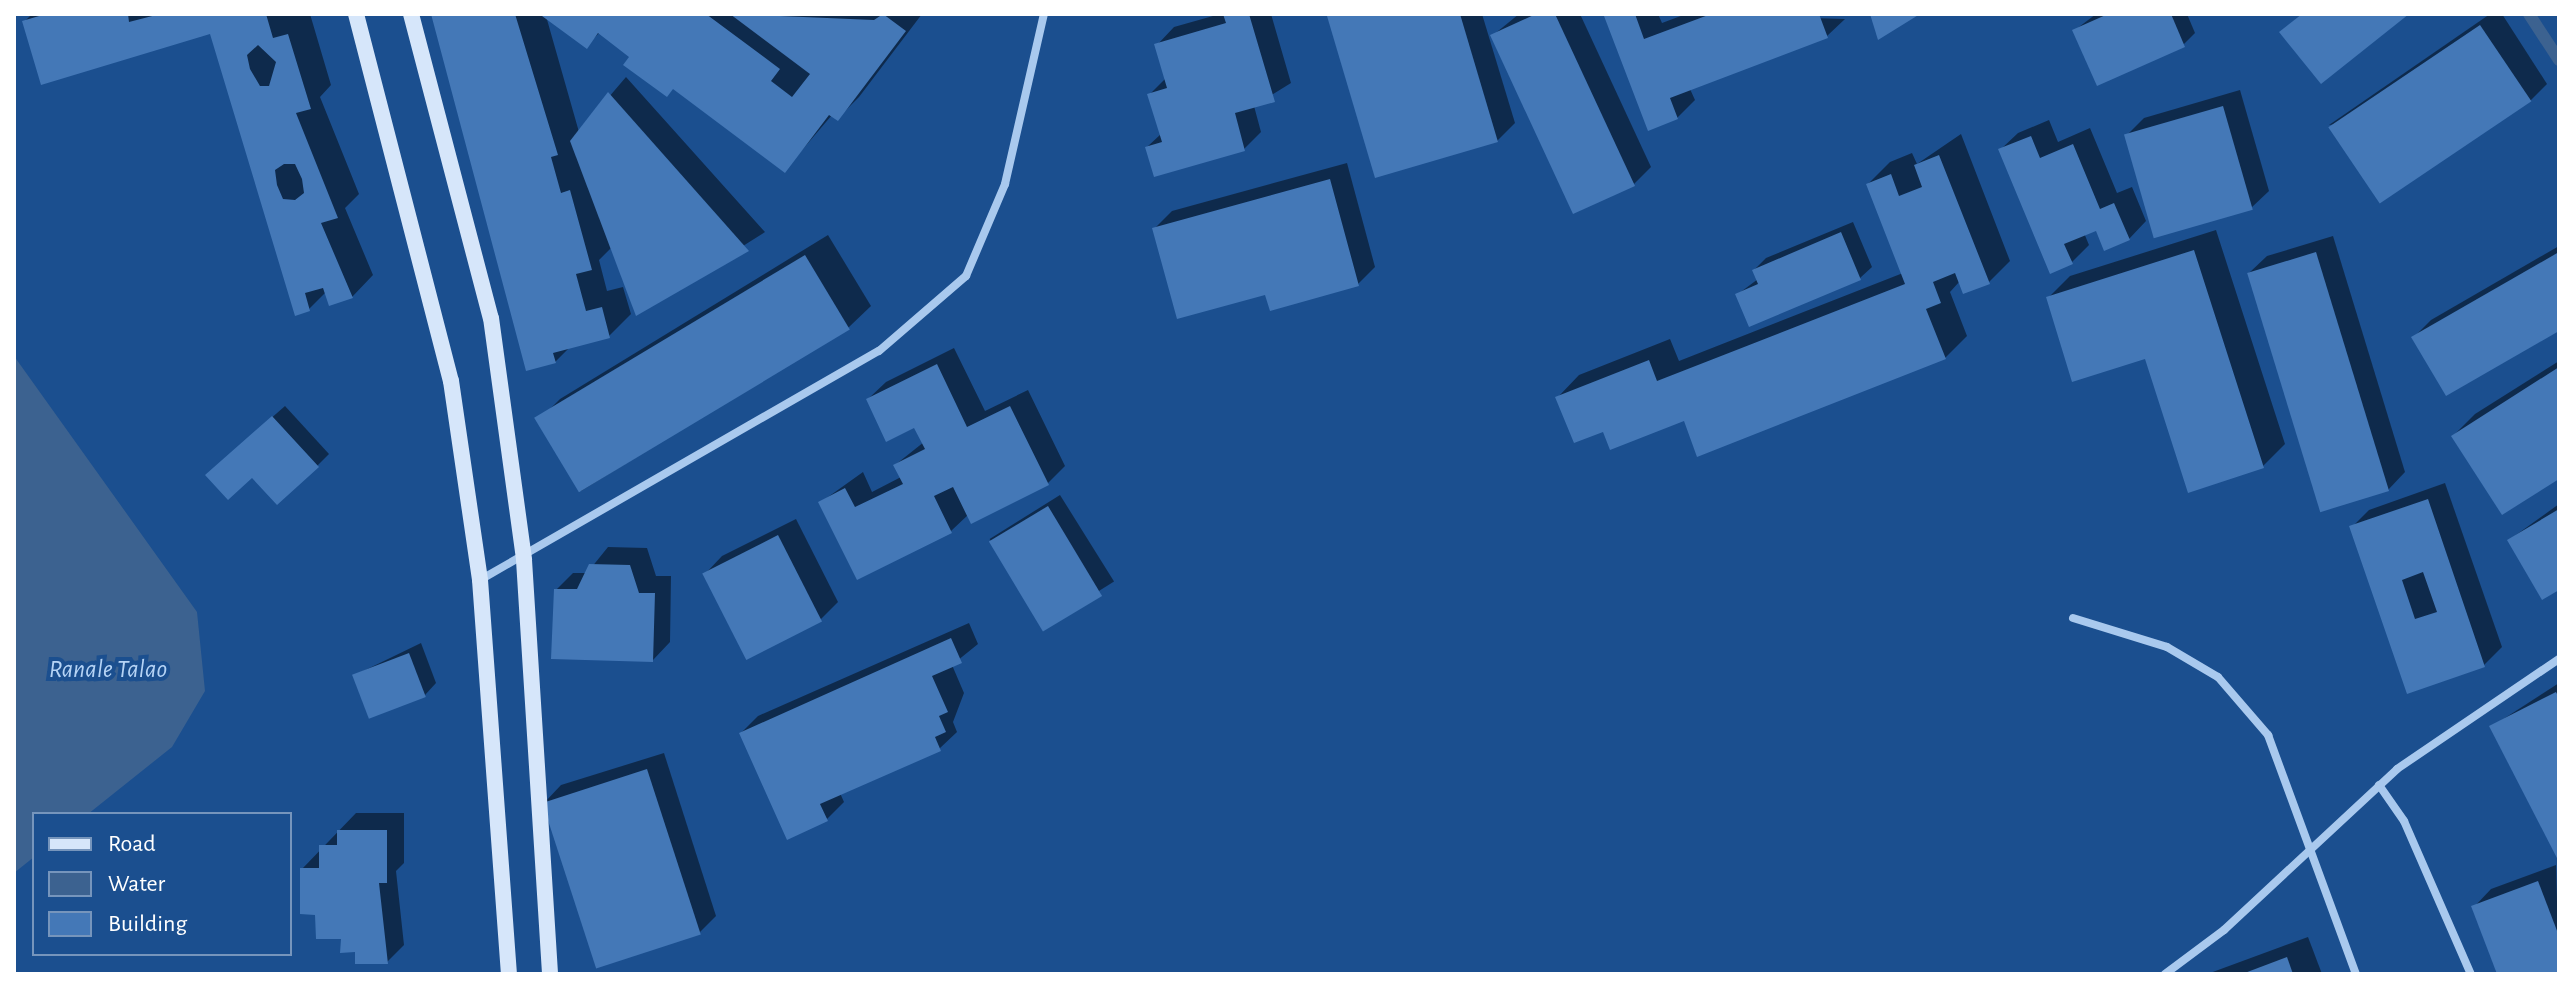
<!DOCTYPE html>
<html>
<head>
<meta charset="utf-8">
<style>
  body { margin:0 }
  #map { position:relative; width:2573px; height:988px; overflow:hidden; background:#1b4f8f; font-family:"Alegreya Sans",sans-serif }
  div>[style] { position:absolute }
  .water>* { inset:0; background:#3c6290 }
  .shadow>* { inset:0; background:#0007; transform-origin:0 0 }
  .stream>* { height:12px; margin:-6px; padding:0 6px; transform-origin:6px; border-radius:6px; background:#3c6290 }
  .building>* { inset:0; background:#4478b7; transform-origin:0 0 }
  .minor>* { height:8px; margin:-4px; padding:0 4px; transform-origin:4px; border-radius:4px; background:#a9c9ee }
  .secondary>* { height:16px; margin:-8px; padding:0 8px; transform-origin:8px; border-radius:8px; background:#d6e6fa }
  span { translate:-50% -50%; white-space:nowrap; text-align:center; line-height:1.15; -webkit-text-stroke:8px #1b4f8f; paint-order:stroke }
  .water-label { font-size:26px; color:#b5d3f5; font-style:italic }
  .frame { position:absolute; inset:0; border:16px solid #fff; pointer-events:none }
  .legend { position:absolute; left:32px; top:812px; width:260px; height:144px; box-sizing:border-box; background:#1b4f8f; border:2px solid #7695bc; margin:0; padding:10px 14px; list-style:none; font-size:24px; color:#fff }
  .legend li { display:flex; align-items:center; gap:16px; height:40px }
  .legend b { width:40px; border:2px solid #7695bc }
</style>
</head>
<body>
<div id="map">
  <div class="water">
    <i style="clip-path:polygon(14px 356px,197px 612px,205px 691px,172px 747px,88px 814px,34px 814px,34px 857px,14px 873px)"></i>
  </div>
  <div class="shadow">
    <i style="clip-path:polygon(32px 14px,310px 14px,331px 85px,320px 97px,359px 194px,345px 208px,373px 275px,352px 297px,326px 292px,309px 309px,211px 31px,24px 22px)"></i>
    <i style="clip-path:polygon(433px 14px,545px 15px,922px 14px,859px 97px,838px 118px,832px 115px,785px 170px,600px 32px,586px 46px,546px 16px,579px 132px,626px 77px,765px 232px,637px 313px,612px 247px,599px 260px,607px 291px,623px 287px,631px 314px,609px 336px,570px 347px,555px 362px)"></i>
    <i style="clip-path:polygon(1220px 14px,1271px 14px,1291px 83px,1254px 106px,1261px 132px,1244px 149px,1147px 147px,1161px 134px,1150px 94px,1166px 78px,1157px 45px,1174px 27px)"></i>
    <i style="clip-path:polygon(1482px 14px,1515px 123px,1497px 141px,1329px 16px)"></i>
    <i style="clip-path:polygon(1519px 14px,1580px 14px,1651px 167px,1634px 184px,1492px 36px)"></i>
    <i style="clip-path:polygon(1658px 14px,1662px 23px,1686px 14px,1845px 19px,1827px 36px,1690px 89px,1695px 100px,1677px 118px,1606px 16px)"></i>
    <i style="clip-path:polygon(2096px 14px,2187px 14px,2195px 33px,2183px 45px,2075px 30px)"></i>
    <i style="clip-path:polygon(2490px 14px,2502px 14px,2547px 84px,2530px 101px,2329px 125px)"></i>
    <i style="clip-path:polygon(2240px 90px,2269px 191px,2251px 208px,2126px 136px,2144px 118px)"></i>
    <i style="clip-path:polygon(2049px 120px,2058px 142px,2090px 128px,2117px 193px,2132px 187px,2146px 221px,2129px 239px,2097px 228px,2084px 233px,2089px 245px,2072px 262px,2000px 150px,2018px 133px)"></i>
    <i style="clip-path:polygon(1961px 134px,2010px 261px,1989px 282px,1960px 281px,1950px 292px,1967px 336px,1945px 358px,1685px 419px,1604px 429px,1558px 397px,1579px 375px,1670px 339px,1679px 361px,1903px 273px,1868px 184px,1890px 162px,1912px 153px,1917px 164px)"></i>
    <i style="clip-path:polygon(1347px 163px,1375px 267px,1358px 284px,1155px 228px,1172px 211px)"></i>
    <i style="clip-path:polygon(1853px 222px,1872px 267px,1860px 278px,1738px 294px,1758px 279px,1754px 270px,1766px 258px)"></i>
    <i style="clip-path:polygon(2216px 230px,2285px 444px,2263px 466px,2146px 357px,2048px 298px,2070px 276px)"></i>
    <i style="clip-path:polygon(828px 235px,871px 306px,849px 327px,581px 491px,538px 421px,560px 399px)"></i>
    <i style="clip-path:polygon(2333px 236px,2405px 472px,2388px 490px,2249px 273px,2267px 256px)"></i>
    <i style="clip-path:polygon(2559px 246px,2559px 329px,2414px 337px,2431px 320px)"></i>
    <i style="clip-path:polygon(954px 348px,985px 411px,1028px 390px,1065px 466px,1048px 483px,969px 514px,951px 531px,858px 577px,821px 502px,863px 472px,872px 492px,901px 477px,895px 465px,924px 442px,915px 425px,868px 399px,886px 382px)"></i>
    <i style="clip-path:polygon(2559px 361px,2559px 476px,2453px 436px,2475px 414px)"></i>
    <i style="clip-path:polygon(285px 406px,329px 454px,317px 466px,252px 476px,220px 463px)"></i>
    <i style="clip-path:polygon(2445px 483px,2502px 647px,2484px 665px,2409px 691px,2352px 527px,2369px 510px)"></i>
    <i style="left:1060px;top:495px;width:102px;height:83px;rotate:58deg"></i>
    <i style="clip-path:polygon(2559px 504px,2559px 588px,2509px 540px)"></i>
    <i style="clip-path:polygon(796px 519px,838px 602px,821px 619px,705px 574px,722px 556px)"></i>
    <i style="clip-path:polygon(608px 547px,647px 548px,656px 576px,671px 576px,670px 642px,653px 660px,556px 590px,573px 573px,587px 573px)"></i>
    <i style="clip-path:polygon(969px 623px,978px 644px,952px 665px,964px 693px,953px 722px,957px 732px,939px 749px,840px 793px,844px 802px,827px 819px,741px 733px,758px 716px)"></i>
    <i style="clip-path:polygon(421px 643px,436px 683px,425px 695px,355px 675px)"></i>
    <i style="clip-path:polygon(2559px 683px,2559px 858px,2491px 727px)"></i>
    <i style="clip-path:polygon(664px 753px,716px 916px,699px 933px,544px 803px,561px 785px)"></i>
    <i style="clip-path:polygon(356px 813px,404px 813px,404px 863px,396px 871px,404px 945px,387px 962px,357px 950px,317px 913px,302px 869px)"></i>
    <i style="clip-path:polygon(2556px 865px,2559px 974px,2499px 974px,2474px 907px,2491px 889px)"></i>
    <i style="clip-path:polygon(2308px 937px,2322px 974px,2209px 974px,2210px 973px)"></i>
  </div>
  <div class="stream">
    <i style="left:2529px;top:14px;width:55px;rotate:56.9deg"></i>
  </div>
  <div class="building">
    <i style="clip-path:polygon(evenodd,46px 14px,128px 14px,129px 22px,160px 14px,266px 14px,273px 38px,288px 34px,311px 109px,296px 113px,338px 218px,321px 223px,353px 298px,329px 306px,323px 288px,305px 293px,310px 311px,295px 316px,210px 34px,41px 85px,22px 21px,46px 14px,258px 45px,276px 62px,269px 86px,260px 86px,250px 69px,247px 55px,258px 45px,46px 14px,284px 164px,295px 164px,302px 179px,304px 193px,295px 200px,283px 199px,277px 185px,275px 170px,284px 164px)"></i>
    <i style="clip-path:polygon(431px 14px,515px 14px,558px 155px,551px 157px,561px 193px,570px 190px,592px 270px,576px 274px,586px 311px,602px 307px,610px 338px,553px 353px,556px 363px,526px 371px)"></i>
    <i style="clip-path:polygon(706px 14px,780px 69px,771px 81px,792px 97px,810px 74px,730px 14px,874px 20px,883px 14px,906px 31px,838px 121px,829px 115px,785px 173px,673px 89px,667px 97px,623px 65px,629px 57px,598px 33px,587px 49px,542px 16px)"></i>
    <i style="clip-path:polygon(1223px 14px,1249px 14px,1275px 102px,1235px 113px,1245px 151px,1154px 177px,1145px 147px,1162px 142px,1147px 94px,1167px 88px,1154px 44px,1226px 23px)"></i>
    <i style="clip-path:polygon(1460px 14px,1498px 142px,1375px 178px,1327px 16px)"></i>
    <i style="clip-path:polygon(1536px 14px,1555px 14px,1635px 186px,1573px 214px,1490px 35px)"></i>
    <i style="clip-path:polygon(1635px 14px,1644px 39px,1711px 14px,1819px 14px,1828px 38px,1670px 98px,1678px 119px,1648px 131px,1604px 16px)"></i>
    <i style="clip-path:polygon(1870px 14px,1920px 14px,1878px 40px)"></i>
    <i style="clip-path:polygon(2108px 14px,2171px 14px,2185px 47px,2097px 86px,2072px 30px)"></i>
    <i style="clip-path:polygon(2302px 14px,2409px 14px,2321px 84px,2279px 32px)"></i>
    <i style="left:2480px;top:25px;width:92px;height:183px;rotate:56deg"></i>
    <i style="clip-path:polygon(608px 92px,749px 251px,636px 316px,570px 141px)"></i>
    <i style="left:2223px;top:106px;width:108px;height:103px;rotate:74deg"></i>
    <i style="clip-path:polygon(2031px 136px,2040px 158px,2073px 144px,2100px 209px,2114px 203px,2130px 240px,2104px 251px,2096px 231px,2064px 244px,2073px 264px,2050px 274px,1998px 149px)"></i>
    <i style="clip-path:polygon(1939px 155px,1990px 284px,1963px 294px,1955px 273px,1933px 282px,1941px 303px,1926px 309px,1946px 359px,1697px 457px,1684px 421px,1610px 450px,1603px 432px,1574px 443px,1555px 397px,1649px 360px,1657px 381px,1905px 284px,1866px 184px,1891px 174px,1899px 196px,1922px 187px,1914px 165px)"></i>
    <i style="clip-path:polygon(1330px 179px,1359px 286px,1270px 311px,1265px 295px,1177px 319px,1152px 228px)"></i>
    <i style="clip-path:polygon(1841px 232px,1861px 280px,1749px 327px,1735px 294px,1758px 284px,1752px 270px)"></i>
    <i style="clip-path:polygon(2194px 250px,2264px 468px,2188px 493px,2145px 359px,2072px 382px,2046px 297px)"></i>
    <i style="left:2316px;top:252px;width:250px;height:72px;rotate:73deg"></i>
    <i style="clip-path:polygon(2559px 252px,2559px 331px,2446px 396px,2411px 337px)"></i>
    <i style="left:805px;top:255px;width:87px;height:316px;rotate:59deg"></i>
    <i style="clip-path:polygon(937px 364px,967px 427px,1010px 406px,1049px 485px,971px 524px,953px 487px,934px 496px,952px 533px,857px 580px,818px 502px,845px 488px,855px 507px,903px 484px,893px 465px,925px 449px,914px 428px,886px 442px,866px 399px)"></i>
    <i style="clip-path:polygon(2559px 367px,2559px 479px,2502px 515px,2451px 436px)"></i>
    <i style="clip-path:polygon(272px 416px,319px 467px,277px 505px,252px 478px,228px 500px,205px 475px)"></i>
    <i style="clip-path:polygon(evenodd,2428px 499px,2485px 667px,2407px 694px,2349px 526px,2428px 499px,2423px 572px,2437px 612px,2415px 619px,2402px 580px,2423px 572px)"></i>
    <i style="left:1048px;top:506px;width:105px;height:69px;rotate:59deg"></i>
    <i style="clip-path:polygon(2559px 509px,2559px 590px,2542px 600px,2507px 540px)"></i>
    <i style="left:778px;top:535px;width:97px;height:85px;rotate:63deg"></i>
    <i style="clip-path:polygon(589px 564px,630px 565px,639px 593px,655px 593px,653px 662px,551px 659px,554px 589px,577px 589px)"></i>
    <i style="clip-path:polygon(951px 638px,962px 663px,932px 676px,948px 712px,939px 716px,946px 732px,935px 737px,941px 751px,820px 804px,828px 821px,787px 840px,739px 733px)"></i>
    <i style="left:409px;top:653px;width:47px;height:61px;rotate:69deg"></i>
    <i style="clip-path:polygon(2556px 692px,2559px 698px,2559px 862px,2489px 726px)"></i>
    <i style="left:647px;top:769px;width:174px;height:110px;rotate:72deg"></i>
    <i style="clip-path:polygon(337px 830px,387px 830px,387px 883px,379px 883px,388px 964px,355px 964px,355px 952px,340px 953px,341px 939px,316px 939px,315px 915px,300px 914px,300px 868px,319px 868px,319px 845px,337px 845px)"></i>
    <i style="clip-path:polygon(2538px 881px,2559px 936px,2559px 974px,2497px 974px,2471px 906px)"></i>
    <i style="clip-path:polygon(2287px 957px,2293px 974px,2242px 974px)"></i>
  </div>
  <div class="minor">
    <i style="left:480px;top:580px;width:460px;rotate:-29.9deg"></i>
    <i style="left:879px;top:351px;width:115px;rotate:-40.8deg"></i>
    <i style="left:966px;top:276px;width:100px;rotate:-67deg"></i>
    <i style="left:1005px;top:184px;width:174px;rotate:-77.1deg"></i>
    <i style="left:2073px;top:618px;width:98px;rotate:17.1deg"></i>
    <i style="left:2167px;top:647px;width:59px;rotate:30.5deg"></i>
    <i style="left:2218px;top:677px;width:77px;rotate:49.2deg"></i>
    <i style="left:2268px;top:735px;width:255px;rotate:69.8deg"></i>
    <i style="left:2379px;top:785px;width:44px;rotate:55.2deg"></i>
    <i style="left:2404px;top:821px;width:167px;rotate:66.4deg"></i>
    <i style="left:2165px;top:974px;width:74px;rotate:-36.7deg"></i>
    <i style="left:2224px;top:930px;width:236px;rotate:-42.9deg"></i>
    <i style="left:2397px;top:769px;width:196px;rotate:-34.2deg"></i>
  </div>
  <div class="secondary">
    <i style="left:356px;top:14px;width:379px;rotate:75.5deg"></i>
    <i style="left:451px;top:381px;width:201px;rotate:81.7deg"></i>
    <i style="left:480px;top:580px;width:395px;rotate:85.8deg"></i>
    <i style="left:411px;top:14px;width:314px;rotate:75.3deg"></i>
    <i style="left:491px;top:318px;width:244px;rotate:82.2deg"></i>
    <i style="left:524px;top:560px;width:415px;rotate:86.4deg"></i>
  </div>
  <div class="water-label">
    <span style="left:108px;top:670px">Ranale Talao</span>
  </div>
  <div class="frame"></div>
  <ul class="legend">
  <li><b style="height:10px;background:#d6e6fa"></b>Road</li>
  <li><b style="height:22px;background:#3c6290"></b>Water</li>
  <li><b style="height:22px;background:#4478b7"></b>Building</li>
  </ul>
</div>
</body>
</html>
